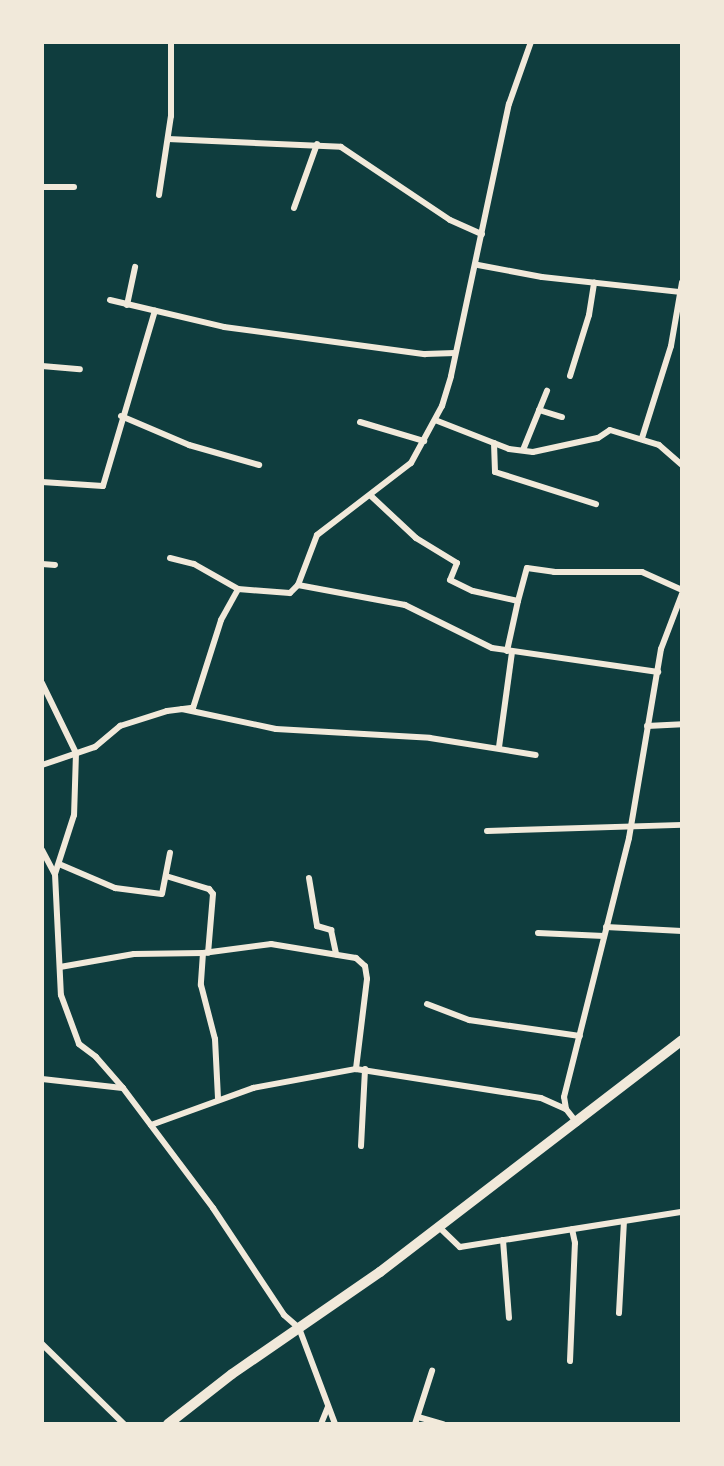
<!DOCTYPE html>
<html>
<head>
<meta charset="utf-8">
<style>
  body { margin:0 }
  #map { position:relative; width:724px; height:1466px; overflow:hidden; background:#0f3d3e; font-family:"Golos Text",sans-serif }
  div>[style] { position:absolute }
  .minor>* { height:6px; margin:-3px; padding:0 3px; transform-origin:3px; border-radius:3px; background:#f1e9da }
  .secondary>* { height:10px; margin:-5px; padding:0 5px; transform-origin:5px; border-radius:5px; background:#f1e9da }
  span { translate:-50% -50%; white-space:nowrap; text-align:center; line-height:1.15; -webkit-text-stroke:6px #f1e9da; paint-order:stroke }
  .frame { position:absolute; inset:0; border:44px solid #f1e9da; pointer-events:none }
</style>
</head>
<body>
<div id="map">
  <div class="minor">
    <i style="left:168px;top:139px;width:173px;rotate:2.6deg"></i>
    <i style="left:341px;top:147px;width:131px;rotate:33.8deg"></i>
    <i style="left:450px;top:220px;width:35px;rotate:24deg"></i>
    <i style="left:42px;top:187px;width:32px"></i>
    <i style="left:159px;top:195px;width:80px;rotate:-81.4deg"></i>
    <i style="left:171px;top:116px;width:74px;rotate:-90deg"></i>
    <i style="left:294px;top:208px;width:68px;rotate:-70.2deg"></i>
    <i style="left:478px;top:265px;width:65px;rotate:10.6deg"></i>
    <i style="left:542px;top:277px;width:140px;rotate:6.2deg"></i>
    <i style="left:110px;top:300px;width:117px;rotate:13.3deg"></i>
    <i style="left:224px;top:327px;width:203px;rotate:7.7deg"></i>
    <i style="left:425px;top:354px;width:30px;rotate:-2deg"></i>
    <i style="left:127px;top:305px;width:39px;rotate:-78deg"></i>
    <i style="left:42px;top:366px;width:38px;rotate:5deg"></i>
    <i style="left:570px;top:376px;width:64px;rotate:-72.7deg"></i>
    <i style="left:589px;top:315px;width:33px;rotate:-81deg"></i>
    <i style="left:539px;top:410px;width:24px;rotate:17deg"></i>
    <i style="left:121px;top:416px;width:74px;rotate:23.1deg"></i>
    <i style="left:189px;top:445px;width:73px;rotate:15.9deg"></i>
    <i style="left:435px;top:420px;width:79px;rotate:21.4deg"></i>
    <i style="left:509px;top:449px;width:24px;rotate:7deg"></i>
    <i style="left:533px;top:452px;width:66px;rotate:-12.2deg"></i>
    <i style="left:598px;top:438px;width:14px;rotate:-34deg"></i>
    <i style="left:610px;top:430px;width:51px;rotate:17deg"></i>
    <i style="left:659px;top:445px;width:30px;rotate:41deg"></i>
    <i style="left:360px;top:422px;width:67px;rotate:16.5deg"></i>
    <i style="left:642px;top:438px;width:96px;rotate:-72.5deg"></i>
    <i style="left:671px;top:346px;width:65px;rotate:-80.2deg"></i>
    <i style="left:494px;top:443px;width:29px;rotate:88deg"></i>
    <i style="left:495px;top:472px;width:106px;rotate:17.6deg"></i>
    <i style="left:523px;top:450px;width:64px;rotate:-67.9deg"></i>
    <i style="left:42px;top:482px;width:61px;rotate:3.8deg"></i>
    <i style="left:103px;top:486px;width:183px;rotate:-73.5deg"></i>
    <i style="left:370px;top:495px;width:63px;rotate:43.1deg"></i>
    <i style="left:416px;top:538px;width:48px;rotate:31.4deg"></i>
    <i style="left:457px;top:563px;width:18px;rotate:112deg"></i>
    <i style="left:450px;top:580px;width:25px;rotate:26deg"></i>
    <i style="left:473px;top:591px;width:46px;rotate:12.5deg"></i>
    <i style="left:518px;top:601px;width:34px;rotate:-75deg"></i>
    <i style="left:527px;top:568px;width:27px;rotate:8deg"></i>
    <i style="left:554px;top:572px;width:88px"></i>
    <i style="left:642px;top:572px;width:44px;rotate:24.2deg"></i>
    <i style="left:170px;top:558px;width:25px;rotate:14deg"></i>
    <i style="left:194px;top:564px;width:51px;rotate:29.6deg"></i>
    <i style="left:238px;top:589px;width:52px;rotate:4.4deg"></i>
    <i style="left:290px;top:593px;width:11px;rotate:-45deg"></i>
    <i style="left:298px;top:585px;width:53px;rotate:-69.2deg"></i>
    <i style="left:317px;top:535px;width:118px;rotate:-37.5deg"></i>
    <i style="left:411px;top:463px;width:65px;rotate:-61.5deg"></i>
    <i style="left:442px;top:406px;width:31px;rotate:-73deg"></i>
    <i style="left:451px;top:376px;width:278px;rotate:-78deg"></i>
    <i style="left:509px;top:104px;width:66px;rotate:-70.5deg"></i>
    <i style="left:42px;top:564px;width:13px;rotate:4deg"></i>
    <i style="left:298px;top:585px;width:109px;rotate:10.6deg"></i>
    <i style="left:405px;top:605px;width:97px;rotate:26.3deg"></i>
    <i style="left:492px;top:648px;width:168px;rotate:8.2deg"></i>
    <i style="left:507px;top:651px;width:51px;rotate:-77.6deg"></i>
    <i style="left:42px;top:683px;width:78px;rotate:64.1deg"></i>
    <i style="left:76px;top:753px;width:62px;rotate:91.8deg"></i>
    <i style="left:74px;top:815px;width:62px;rotate:107.9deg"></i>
    <i style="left:182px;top:709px;width:96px;rotate:12deg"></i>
    <i style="left:276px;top:729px;width:154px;rotate:3.3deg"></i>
    <i style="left:430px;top:738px;width:107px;rotate:9.1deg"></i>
    <i style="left:647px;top:726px;width:35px;rotate:-3deg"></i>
    <i style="left:499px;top:747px;width:96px;rotate:-82.2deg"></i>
    <i style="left:42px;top:765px;width:56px;rotate:-18.8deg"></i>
    <i style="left:95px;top:747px;width:33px;rotate:-40deg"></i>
    <i style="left:120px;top:726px;width:49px;rotate:-17.7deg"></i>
    <i style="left:167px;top:711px;width:26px;rotate:-7deg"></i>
    <i style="left:193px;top:708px;width:92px;rotate:-72.3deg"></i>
    <i style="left:221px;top:620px;width:35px;rotate:-61deg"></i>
    <i style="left:487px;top:831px;width:195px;rotate:-1.8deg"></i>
    <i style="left:42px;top:850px;width:27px;rotate:62deg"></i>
    <i style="left:55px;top:874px;width:121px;rotate:87.2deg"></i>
    <i style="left:61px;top:995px;width:52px;rotate:69.8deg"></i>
    <i style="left:79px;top:1044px;width:21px;rotate:37deg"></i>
    <i style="left:96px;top:1057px;width:41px;rotate:48.9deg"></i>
    <i style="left:123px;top:1088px;width:150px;rotate:53.1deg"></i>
    <i style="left:213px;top:1208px;width:128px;rotate:56.4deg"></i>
    <i style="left:284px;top:1315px;width:20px;rotate:41deg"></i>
    <i style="left:299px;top:1328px;width:103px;rotate:69.4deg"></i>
    <i style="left:59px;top:864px;width:61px;rotate:23.2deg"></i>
    <i style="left:115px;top:888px;width:47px;rotate:7.3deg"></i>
    <i style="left:162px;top:894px;width:42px;rotate:-79deg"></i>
    <i style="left:166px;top:876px;width:45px;rotate:16.8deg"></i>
    <i style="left:209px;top:889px;width:6px;rotate:51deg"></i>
    <i style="left:213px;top:894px;width:59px;rotate:94.8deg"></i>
    <i style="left:309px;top:878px;width:49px;rotate:80.5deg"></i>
    <i style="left:317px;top:926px;width:15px;rotate:16deg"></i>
    <i style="left:331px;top:930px;width:25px;rotate:78deg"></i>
    <i style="left:606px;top:927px;width:76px;rotate:3deg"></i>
    <i style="left:538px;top:933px;width:66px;rotate:2.6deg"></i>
    <i style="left:203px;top:953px;width:69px;rotate:-7.5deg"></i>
    <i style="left:271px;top:944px;width:86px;rotate:9.4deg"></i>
    <i style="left:356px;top:958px;width:12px;rotate:42deg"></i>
    <i style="left:365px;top:966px;width:13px;rotate:81deg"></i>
    <i style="left:367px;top:979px;width:91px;rotate:97deg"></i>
    <i style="left:60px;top:967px;width:75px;rotate:-10deg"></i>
    <i style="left:134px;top:954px;width:69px;rotate:-0.8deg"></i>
    <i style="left:203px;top:953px;width:32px;rotate:94deg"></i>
    <i style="left:201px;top:985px;width:56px;rotate:75.5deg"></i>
    <i style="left:215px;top:1039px;width:59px;rotate:87.1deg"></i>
    <i style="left:427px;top:1004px;width:45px;rotate:20.9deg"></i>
    <i style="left:469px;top:1020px;width:112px;rotate:8.2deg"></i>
    <i style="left:42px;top:1079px;width:81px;rotate:6.4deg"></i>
    <i style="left:566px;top:1109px;width:12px;rotate:-99deg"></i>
    <i style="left:564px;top:1097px;width:267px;rotate:-75.9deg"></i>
    <i style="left:629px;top:838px;width:192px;rotate:-80.4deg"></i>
    <i style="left:661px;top:649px;width:59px;rotate:-69.1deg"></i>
    <i style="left:151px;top:1125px;width:109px;rotate:-19.9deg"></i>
    <i style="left:253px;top:1088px;width:105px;rotate:-10.5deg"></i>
    <i style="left:356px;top:1069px;width:187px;rotate:8.9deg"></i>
    <i style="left:541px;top:1098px;width:27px;rotate:24deg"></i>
    <i style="left:566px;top:1109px;width:18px;rotate:52deg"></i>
    <i style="left:361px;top:1146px;width:77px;rotate:-87deg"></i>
    <i style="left:439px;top:1227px;width:29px;rotate:44deg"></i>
    <i style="left:460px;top:1247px;width:225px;rotate:-9deg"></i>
    <i style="left:503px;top:1240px;width:78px;rotate:85.6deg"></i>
    <i style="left:619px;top:1313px;width:92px;rotate:-86.9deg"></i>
    <i style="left:42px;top:1344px;width:115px;rotate:44.3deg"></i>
    <i style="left:570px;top:1361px;width:118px;rotate:-87.6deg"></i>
    <i style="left:575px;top:1243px;width:14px;rotate:-102deg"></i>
    <i style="left:418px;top:1417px;width:26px;rotate:16deg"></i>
    <i style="left:321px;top:1424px;width:18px;rotate:-68deg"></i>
    <i style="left:415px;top:1424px;width:56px;rotate:-72.2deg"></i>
  </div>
  <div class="secondary">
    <i style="left:168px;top:1424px;width:81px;rotate:-38deg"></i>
    <i style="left:232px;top:1374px;width:180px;rotate:-34.6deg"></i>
    <i style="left:380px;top:1272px;width:381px;rotate:-37.5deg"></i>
  </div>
  <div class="frame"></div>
</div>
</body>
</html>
